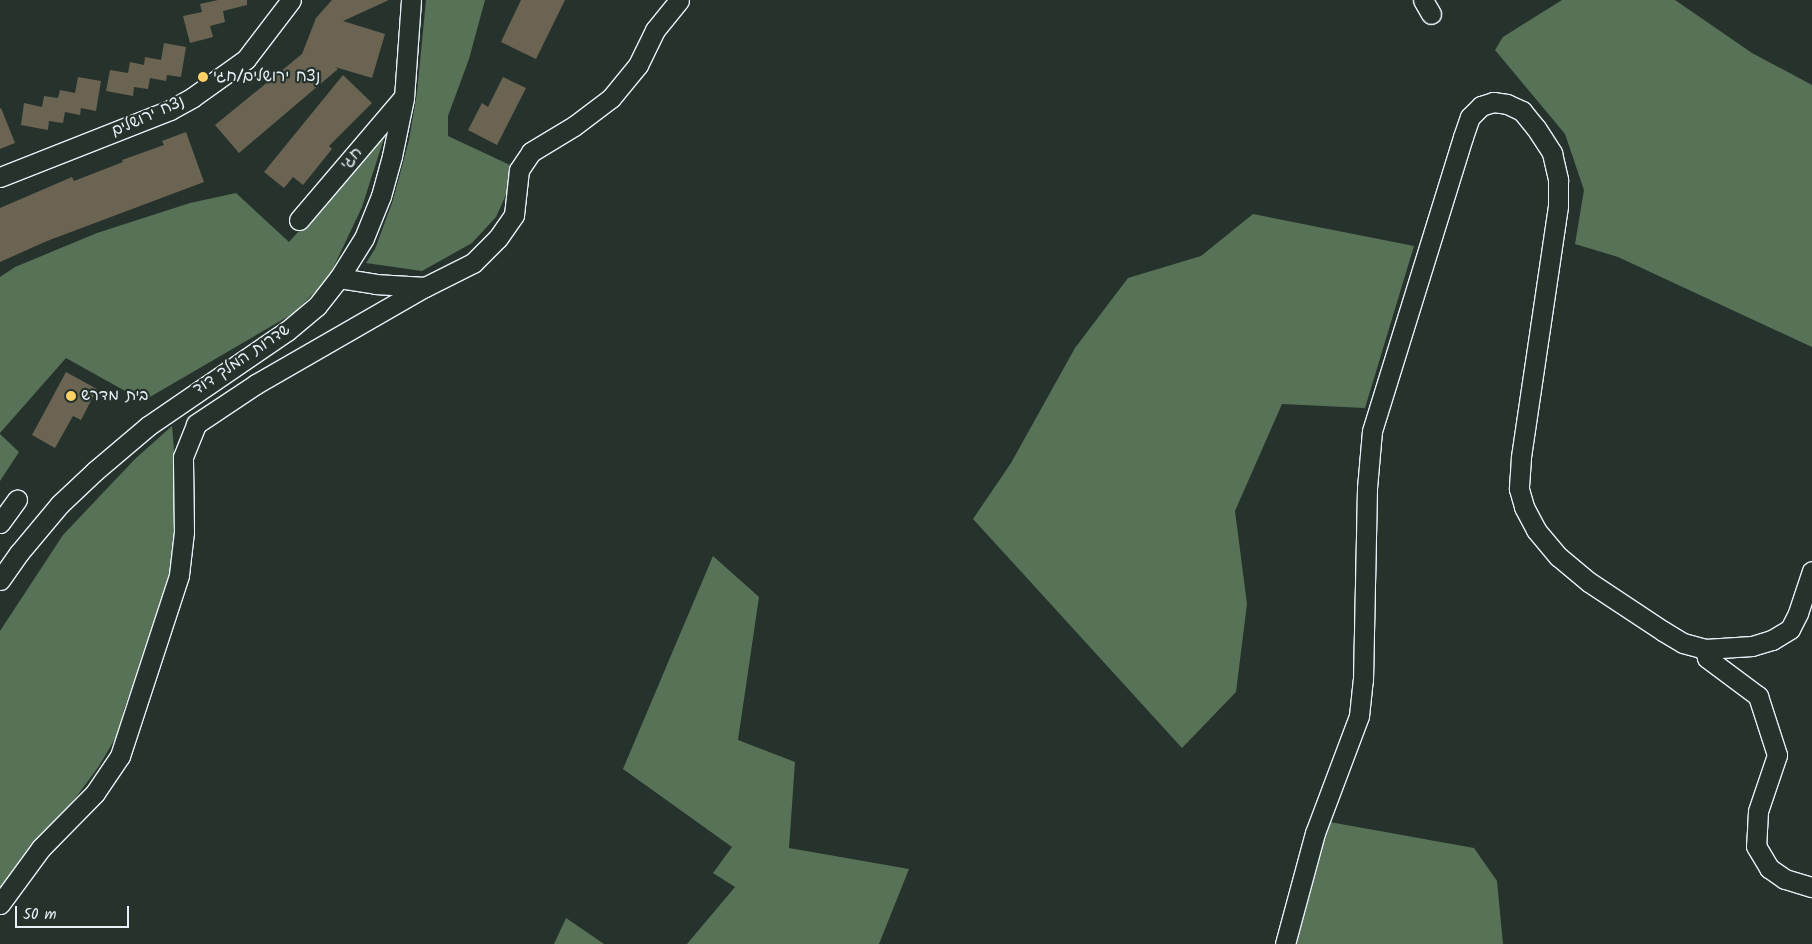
<!DOCTYPE html>
<html>
<head>
<meta charset="utf-8">
<style>
  body { margin:0 }
  #map { position:relative; width:1812px; height:944px; overflow:hidden; background:#26332d; font-family:Kalam,"Playpen Sans Hebrew",sans-serif }
  div>[style] { position:absolute }
  .green>* { inset:0; background:#587257 }
  .building>* { inset:0; background:#6b6453 }
  .roads { filter:drop-shadow(1px 0 #e8f1f8) drop-shadow(-1px 0 #e8f1f8) drop-shadow(0 1px #e8f1f8) drop-shadow(0 -1px #e8f1f8) }
  .minor>* { height:19px; margin:-9.5px; padding:0 9.5px; transform-origin:9.5px; border-radius:9.5px; background:#26332d }
  .dots>* { width:14px; height:14px; translate:-50% -50%; box-sizing:border-box; border:2px solid #26332d; border-radius:50% }
  span { translate:-50% -50%; white-space:nowrap; text-align:center; line-height:1.15; -webkit-text-stroke:4.5px #26332d; paint-order:stroke }
  .poi-label { font-size:16px; color:#e8f1f8 }
  .left { translate:0 -50%; text-align:left }
  .street-label { font-size:16px; color:#e8f1f8 }
  .scale { position:absolute; left:15px; top:906px; width:114px; height:22px; box-sizing:border-box; border:2px solid #e8f1f8; border-top:0; padding-left:6px; font-size:15px; line-height:18px; white-space:nowrap; color:#e8f1f8; -webkit-text-stroke:4px #26332d; paint-order:stroke }
</style>
</head>
<body>
<div id="map">
  <div class="green">
    <i style="clip-path:polygon(426px 0,485px 0,469px 59px,448px 116px,448px 136px,512px 166px,509px 188px,496px 217px,472px 243px,422px 271px,366px 263px,375px 249px,393px 200px,409px 140px,417px 93px)"></i>
    <i style="clip-path:polygon(1562px 0,1675px 0,1752px 53px,1812px 85px,1812px 347px,1618px 257px,1575px 244px,1584px 190px,1565px 134px,1495px 50px,1503px 37px)"></i>
    <i style="clip-path:polygon(385px 135px,362px 207px,328px 279px,294px 313px,143px 401px,66px 358px,0 433px,0 277px,15px 267px,97px 233px,190px 203px,236px 193px,289px 242px)"></i>
    <i style="clip-path:polygon(1253px 214px,1414px 246px,1365px 408px,1282px 404px,1235px 511px,1247px 604px,1236px 692px,1182px 748px,973px 519px,1011px 463px,1075px 348px,1128px 278px,1201px 256px)"></i>
    <i style="clip-path:polygon(172px 426px,179px 508px,170px 585px,124px 709px,119px 732px,99px 766px,74px 800px,33px 844px,0 889px,0 631px,63px 535px,135px 459px)"></i>
    <i style="clip-path:polygon(0 434px,19px 452px,0 481px)"></i>
    <i style="clip-path:polygon(713px 556px,759px 597px,738px 740px,795px 762px,789px 848px,909px 869px,879px 944px,687px 944px,735px 887px,713px 873px,732px 847px,623px 769px)"></i>
    <i style="clip-path:polygon(1313px 819px,1474px 848px,1497px 881px,1503px 944px,1281px 944px)"></i>
    <i style="clip-path:polygon(566px 918px,604px 944px,554px 944px)"></i>
  </div>
  <div class="building">
    <i style="clip-path:polygon(218px 0,247px 0,247px 5px,223px 11px,225px 22px,210px 26px,213px 37px,190px 43px,183px 16px,202px 12px,200px 4px)"></i>
    <i style="clip-path:polygon(332px 0,389px 0,343px 21px,385px 34px,372px 78px,335px 67px,338px 69px,239px 153px,215px 125px,302px 54px,316px 18px)"></i>
    <i style="clip-path:polygon(521px 0,565px 0,536px 59px,501px 42px)"></i>
    <i style="clip-path:polygon(164px 43px,186px 47px,181px 77px,167px 75px,166px 81px,150px 78px,148px 89px,134px 87px,133px 96px,106px 91px,110px 70px,128px 73px,130px 62px,144px 65px,145px 57px,161px 60px)"></i>
    <i style="clip-path:polygon(343px 75px,372px 103px,329px 146px,332px 149px,303px 185px,293px 177px,284px 188px,264px 172px)"></i>
    <i style="clip-path:polygon(78px 77px,101px 81px,96px 111px,81px 108px,80px 115px,65px 112px,63px 123px,49px 121px,48px 130px,21px 125px,24px 103px,42px 107px,44px 96px,58px 98px,60px 90px,75px 93px)"></i>
    <i style="clip-path:polygon(503px 77px,526px 88px,497px 145px,468px 130px,482px 103px,488px 107px)"></i>
    <i style="clip-path:polygon(1px 108px,15px 143px,0 149px,0 109px)"></i>
    <i style="clip-path:polygon(186px 132px,204px 182px,47px 241px,0 262px,0 208px,72px 177px,74px 181px,123px 162px,122px 160px,164px 145px,162px 141px)"></i>
    <i style="clip-path:polygon(66px 372px,97px 389px,81px 420px,73px 416px,55px 448px,32px 435px)"></i>
  </div>
  <div class="roads">
    <div class="minor">
      <i style="left:1423px;top:0;width:16px;rotate:60deg"></i>
      <i style="left:0;top:177px;width:183px;rotate:-21.5deg"></i>
      <i style="left:170px;top:110px;width:26px;rotate:-29deg"></i>
      <i style="left:193px;top:97px;width:65px;rotate:-35.6deg"></i>
      <i style="left:246px;top:59px;width:74px;rotate:-52.7deg"></i>
      <i style="left:299px;top:220px;width:160px;rotate:-49.6deg"></i>
      <i style="left:339px;top:278px;width:36px;rotate:9deg"></i>
      <i style="left:375px;top:284px;width:50px;rotate:3.4deg"></i>
      <i style="left:425px;top:287px;width:54px;rotate:-26.6deg"></i>
      <i style="left:473px;top:263px;width:35px;rotate:-45deg"></i>
      <i style="left:498px;top:238px;width:28px;rotate:-55deg"></i>
      <i style="left:514px;top:215px;width:45px;rotate:-83.7deg"></i>
      <i style="left:519px;top:170px;width:22px;rotate:-56deg"></i>
      <i style="left:531px;top:152px;width:50px;rotate:-31.2deg"></i>
      <i style="left:574px;top:126px;width:46px;rotate:-37.1deg"></i>
      <i style="left:611px;top:98px;width:43px;rotate:-50.7deg"></i>
      <i style="left:638px;top:65px;width:39px;rotate:-64deg"></i>
      <i style="left:655px;top:30px;width:38px;rotate:-51deg"></i>
      <i style="left:0;top:523px;width:29px;rotate:-54deg"></i>
      <i style="left:0;top:580px;width:33px;rotate:-55deg"></i>
      <i style="left:19px;top:553px;width:64px;rotate:-50.1deg"></i>
      <i style="left:60px;top:504px;width:48px;rotate:-43.3deg"></i>
      <i style="left:95px;top:471px;width:70px;rotate:-40.3deg"></i>
      <i style="left:148px;top:426px;width:168px;rotate:-34.4deg"></i>
      <i style="left:287px;top:331px;width:39px;rotate:-40deg"></i>
      <i style="left:317px;top:306px;width:36px;rotate:-52deg"></i>
      <i style="left:339px;top:278px;width:47px;rotate:-58deg"></i>
      <i style="left:364px;top:238px;width:45px;rotate:-68deg"></i>
      <i style="left:381px;top:196px;width:41px;rotate:-74.6deg"></i>
      <i style="left:392px;top:156px;width:59px;rotate:-78.3deg"></i>
      <i style="left:404px;top:98px;width:98px;rotate:-85.9deg"></i>
      <i style="left:1705px;top:649px;width:9px;rotate:77deg"></i>
      <i style="left:1707px;top:658px;width:64px;rotate:36.7deg"></i>
      <i style="left:1758px;top:696px;width:62px;rotate:72.1deg"></i>
      <i style="left:1777px;top:755px;width:59px;rotate:108.7deg"></i>
      <i style="left:1758px;top:811px;width:35px;rotate:93deg"></i>
      <i style="left:1756px;top:846px;width:26px;rotate:59deg"></i>
      <i style="left:1769px;top:868px;width:19px;rotate:35deg"></i>
      <i style="left:1785px;top:879px;width:28px;rotate:17deg"></i>
      <i style="left:0;top:904px;width:69px;rotate:-53.8deg"></i>
      <i style="left:41px;top:848px;width:77px;rotate:-45.5deg"></i>
      <i style="left:95px;top:793px;width:45px;rotate:-56deg"></i>
      <i style="left:120px;top:756px;width:190px;rotate:-71.9deg"></i>
      <i style="left:179px;top:575px;width:43px;rotate:-83.4deg"></i>
      <i style="left:184px;top:532px;width:75px;rotate:-90.8deg"></i>
      <i style="left:183px;top:457px;width:35px;rotate:-68deg"></i>
      <i style="left:196px;top:424px;width:72px;rotate:-33.7deg"></i>
      <i style="left:256px;top:384px;width:195px;rotate:-29.9deg"></i>
      <i style="left:1285px;top:944px;width:115px;rotate:-74.9deg"></i>
      <i style="left:1315px;top:833px;width:125px;rotate:-69.4deg"></i>
      <i style="left:1359px;top:716px;width:36px;rotate:-84deg"></i>
      <i style="left:1363px;top:680px;width:192px;rotate:-88.8deg"></i>
      <i style="left:1367px;top:488px;width:57px;rotate:-85deg"></i>
      <i style="left:1372px;top:431px;width:308px;rotate:-72.8deg"></i>
      <i style="left:1463px;top:137px;width:21px;rotate:-71deg"></i>
      <i style="left:1470px;top:117px;width:16px;rotate:-45deg"></i>
      <i style="left:1481px;top:106px;width:13px;rotate:-18deg"></i>
      <i style="left:1493px;top:102px;width:14px;rotate:8deg"></i>
      <i style="left:1507px;top:104px;width:17px;rotate:25deg"></i>
      <i style="left:1522px;top:111px;width:22px;rotate:51deg"></i>
      <i style="left:1536px;top:128px;width:30px;rotate:57deg"></i>
      <i style="left:1552px;top:153px;width:28px;rotate:77deg"></i>
      <i style="left:1558px;top:180px;width:26px;rotate:90deg"></i>
      <i style="left:1558px;top:206px;width:255px;rotate:98.4deg"></i>
      <i style="left:1521px;top:458px;width:31px;rotate:94deg"></i>
      <i style="left:1519px;top:489px;width:19px;rotate:74deg"></i>
      <i style="left:1524px;top:507px;width:26px;rotate:62deg"></i>
      <i style="left:1536px;top:530px;width:35px;rotate:50deg"></i>
      <i style="left:1559px;top:557px;width:39px;rotate:40deg"></i>
      <i style="left:1589px;top:582px;width:89px;rotate:33.5deg"></i>
      <i style="left:1663px;top:631px;width:23px;rotate:31deg"></i>
      <i style="left:1683px;top:643px;width:23px;rotate:15deg"></i>
      <i style="left:1705px;top:649px;width:47px;rotate:-3.7deg"></i>
      <i style="left:1752px;top:646px;width:21px;rotate:-17deg"></i>
      <i style="left:1772px;top:640px;width:21px;rotate:-31deg"></i>
      <i style="left:1790px;top:629px;width:18px;rotate:-63deg"></i>
      <i style="left:1798px;top:613px;width:44px;rotate:-71.6deg"></i>
    </div>
  </div>
  <div class="dots">
    <i style="left:203px;top:77px;background:#ffd166"></i>
    <i style="left:71px;top:396px;background:#ffd166"></i>
  </div>
  <div class="poi-label">
    <span class="left" style="left:213px;top:77px">נצח ירושלים/חגי</span>
    <span class="left" style="left:81px;top:396px">בית מדרש</span>
  </div>
  <div class="street-label">
    <span style="left:148px;top:117px;rotate:-24deg">נצח ירושלים</span>
    <span style="left:352px;top:159px;rotate:-50deg">חגי</span>
    <span style="left:242px;top:360px;rotate:-34deg">שדרות המלך דוד</span>
  </div>
  <div class="scale">50 m</div>
</div>
</body>
</html>
